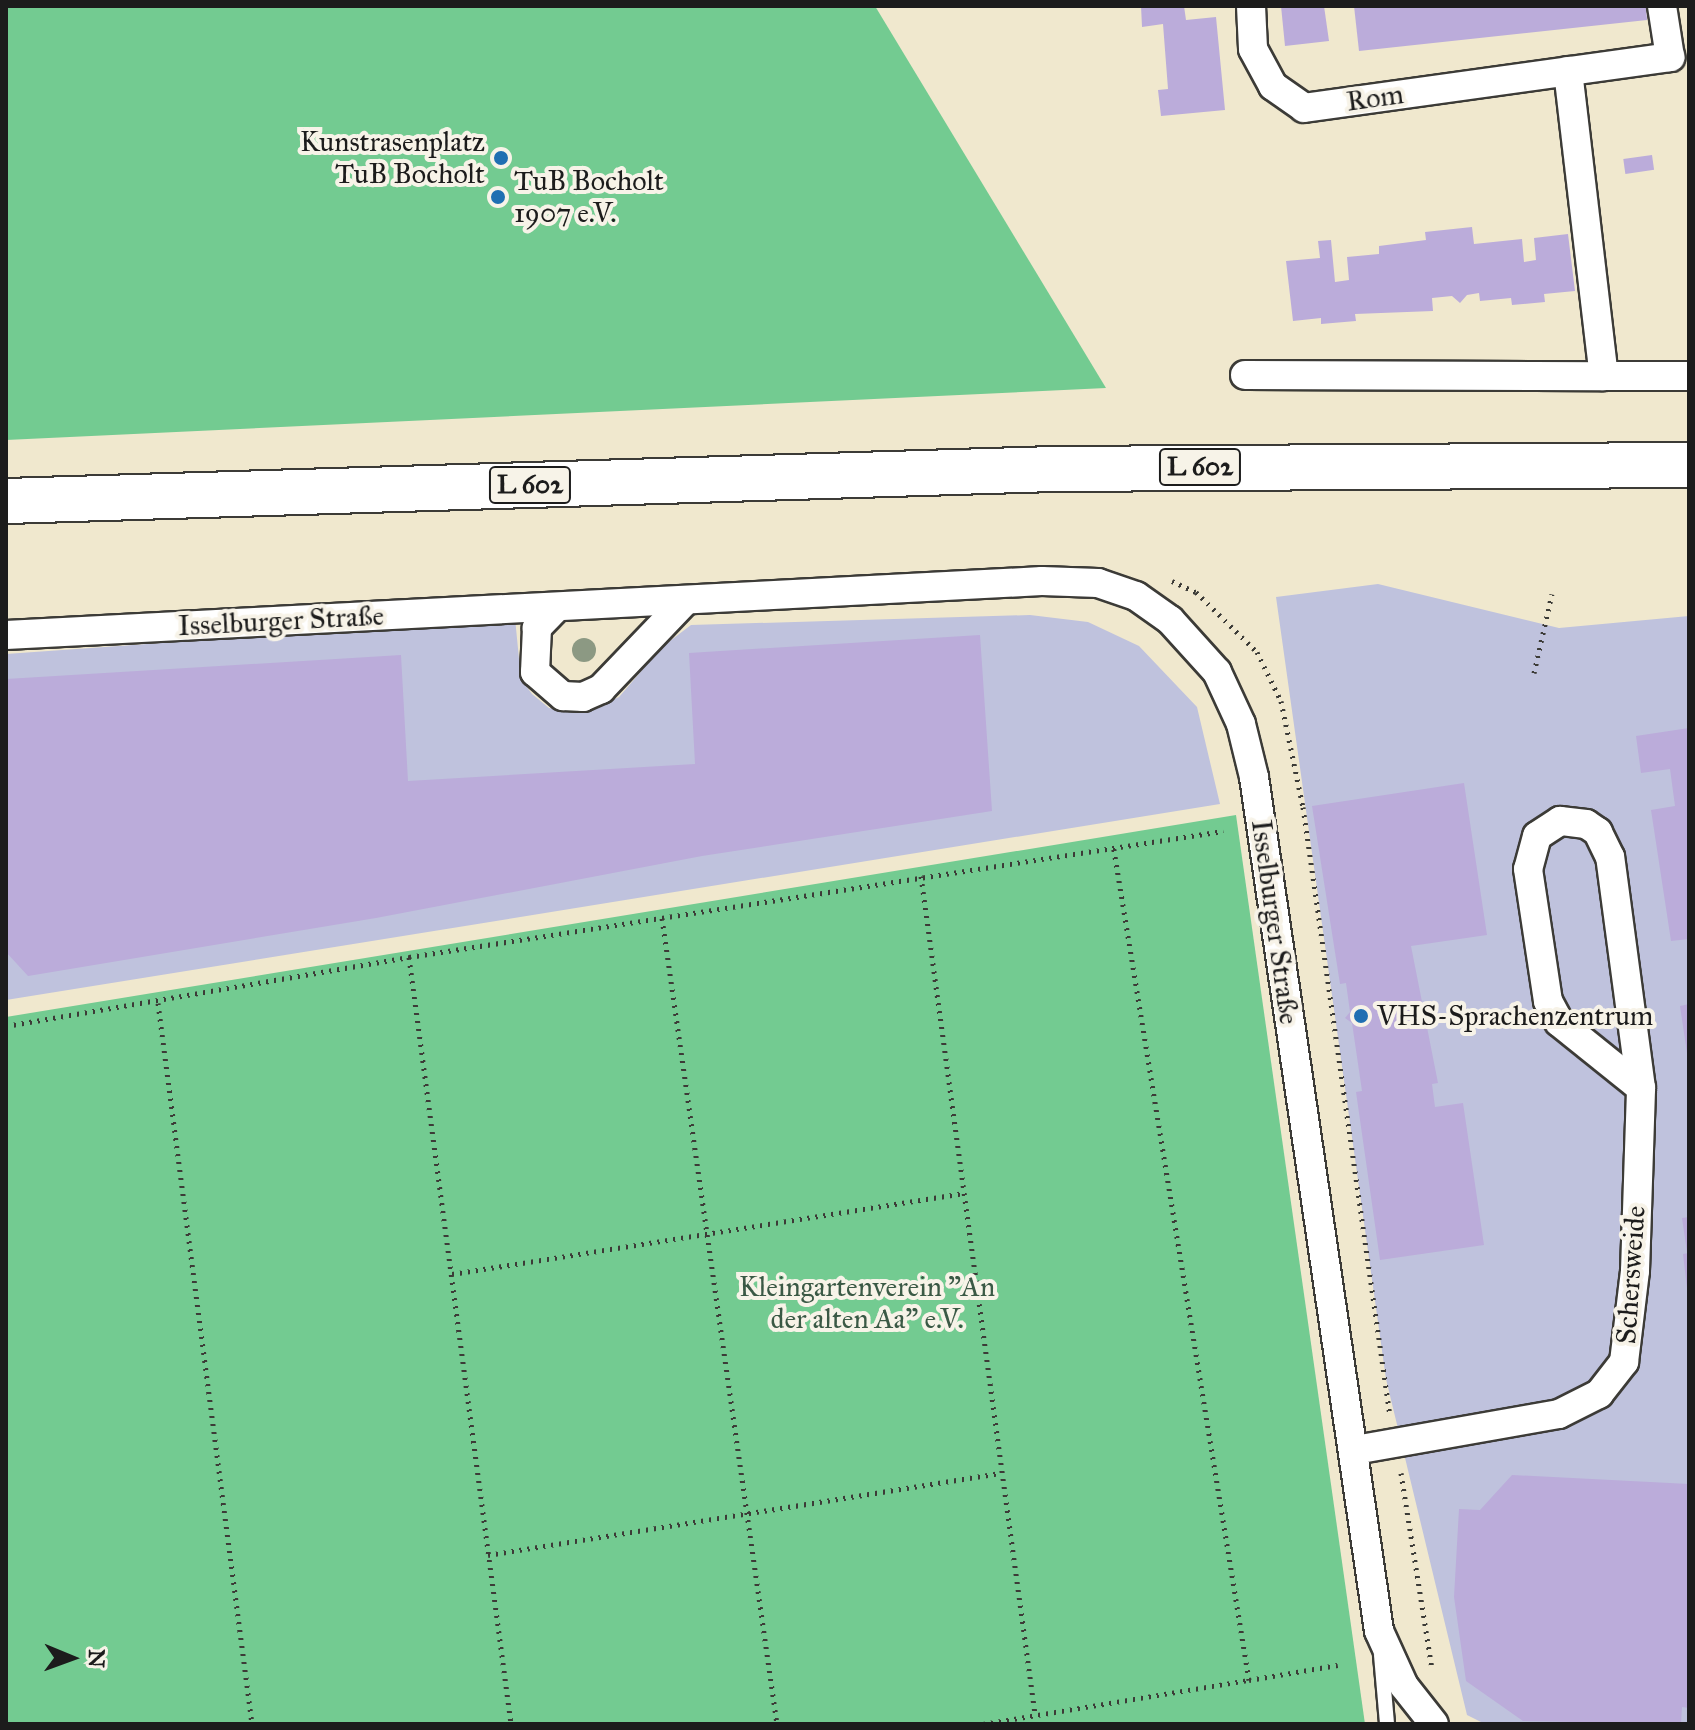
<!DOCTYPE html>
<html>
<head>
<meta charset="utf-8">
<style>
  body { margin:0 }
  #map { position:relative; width:1695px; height:1730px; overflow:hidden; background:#f0e8ce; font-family:"IM FELL Great Primer",serif }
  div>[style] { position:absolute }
  .industrial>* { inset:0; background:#bfc2dd }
  .green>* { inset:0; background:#73cb91 }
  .building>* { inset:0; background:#bbacda; transform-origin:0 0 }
  .path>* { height:5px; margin-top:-2.5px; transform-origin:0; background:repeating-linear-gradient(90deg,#3c3b37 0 2px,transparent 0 8px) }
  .roads { filter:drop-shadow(2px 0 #3c3b37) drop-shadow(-2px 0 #3c3b37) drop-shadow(0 2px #3c3b37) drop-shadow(0 -2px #3c3b37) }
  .lane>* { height:14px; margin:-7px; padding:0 7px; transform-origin:7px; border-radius:7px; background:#fff }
  .street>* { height:28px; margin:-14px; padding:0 14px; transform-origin:14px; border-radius:14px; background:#fff }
  .primary>* { height:44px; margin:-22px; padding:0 22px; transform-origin:22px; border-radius:22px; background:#fff }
  .trees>* { width:24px; height:24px; margin:-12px; border-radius:50%; background:#8c9983 }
  .dots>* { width:22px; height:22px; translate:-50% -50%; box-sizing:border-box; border:4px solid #f7f3e8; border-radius:50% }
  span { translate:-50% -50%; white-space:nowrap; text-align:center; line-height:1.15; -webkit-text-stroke:8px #f7f3e8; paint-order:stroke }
  .shield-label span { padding:2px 6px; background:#f7f3e8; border:2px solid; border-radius:6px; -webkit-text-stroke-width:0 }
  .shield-label { font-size:26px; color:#1c1c1c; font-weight:700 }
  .street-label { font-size:28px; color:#1c1c1c }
  .poi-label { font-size:28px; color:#1c1c1c }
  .right { translate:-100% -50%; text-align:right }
  .left { translate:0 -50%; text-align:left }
  .park-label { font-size:28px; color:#3a5945 }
  .frame { position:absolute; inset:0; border:8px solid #1c1c1c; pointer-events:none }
  .north { position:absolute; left:32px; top:1618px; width:80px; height:80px; -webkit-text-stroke:6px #f7f3e8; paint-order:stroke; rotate:91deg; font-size:22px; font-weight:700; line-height:32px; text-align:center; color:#1c1c1c }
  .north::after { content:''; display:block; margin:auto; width:28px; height:36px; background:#1c1c1c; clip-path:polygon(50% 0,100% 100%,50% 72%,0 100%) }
</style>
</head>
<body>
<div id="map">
  <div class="industrial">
    <i style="clip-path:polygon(1378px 584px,1559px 628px,1689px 616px,1689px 1724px,1485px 1724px,1467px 1715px,1386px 1379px,1276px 597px)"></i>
    <i style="clip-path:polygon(1030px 615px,1088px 622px,1139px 646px,1197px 707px,1220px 804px,6px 1000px,6px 654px,515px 618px,521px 679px,532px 694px,549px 708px,584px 713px,619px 697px,662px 647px,691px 625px)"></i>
  </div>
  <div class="green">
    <i style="clip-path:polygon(6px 6px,875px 6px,1106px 388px,6px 440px)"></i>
    <i style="clip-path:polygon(1236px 815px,1365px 1724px,6px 1724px,6px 1017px)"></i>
  </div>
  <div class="building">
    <i style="clip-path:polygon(1141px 6px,1184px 6px,1186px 20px,1216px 17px,1225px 110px,1161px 116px,1158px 90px,1168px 89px,1163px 24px,1142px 27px)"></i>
    <i style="clip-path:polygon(1281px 6px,1324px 6px,1329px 41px,1285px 46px)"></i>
    <i style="clip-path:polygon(1354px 6px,1646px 6px,1647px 20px,1359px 51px)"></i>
    <i style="left:1652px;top:155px;width:15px;height:29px;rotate:82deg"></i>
    <i style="clip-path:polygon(1472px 227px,1474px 244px,1522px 239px,1524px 262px,1536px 260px,1534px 238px,1568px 234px,1575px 291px,1544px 294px,1545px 302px,1512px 305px,1511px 298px,1480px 301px,1479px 293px,1467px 295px,1460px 303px,1452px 296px,1432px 298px,1433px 311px,1355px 314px,1356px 321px,1321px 324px,1321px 318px,1293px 321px,1286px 261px,1320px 258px,1318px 241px,1331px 240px,1335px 282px,1349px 280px,1347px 257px,1379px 254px,1379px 246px,1426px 240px,1425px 232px)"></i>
    <i style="clip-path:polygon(980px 635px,992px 811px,702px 856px,376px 918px,28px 976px,6px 952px,6px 679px,401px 655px,408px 781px,695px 764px,689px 653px)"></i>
    <i style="clip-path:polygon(1689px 728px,1689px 939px,1671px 941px,1651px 810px,1675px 806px,1670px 769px,1641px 773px,1636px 736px)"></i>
    <i style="clip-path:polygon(1464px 783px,1487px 935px,1411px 946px,1438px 1083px,1432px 1084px,1435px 1107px,1463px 1103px,1484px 1245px,1380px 1260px,1356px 1092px,1362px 1091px,1352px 1023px,1345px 1018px,1350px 1012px,1346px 983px,1340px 984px,1312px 806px)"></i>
    <i style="clip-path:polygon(1689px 1004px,1689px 1053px,1687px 1053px,1680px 1006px)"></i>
    <i style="clip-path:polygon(1689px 1217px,1689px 1252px,1687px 1252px,1682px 1218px)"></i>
    <i style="clip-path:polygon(1689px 1253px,1689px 1288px,1687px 1288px,1683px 1254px)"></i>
    <i style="clip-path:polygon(1512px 1475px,1689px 1484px,1689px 1708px,1682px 1707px,1681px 1724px,1523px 1721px,1466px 1681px,1454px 1597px,1459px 1509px,1480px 1510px)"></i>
  </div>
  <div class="path">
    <i style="left:1172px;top:581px;width:26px;rotate:25deg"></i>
    <i style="left:1196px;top:592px;width:86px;rotate:44.5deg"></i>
    <i style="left:1257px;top:652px;width:55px;rotate:63.9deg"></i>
    <i style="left:1281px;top:701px;width:108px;rotate:78.3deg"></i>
    <i style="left:1303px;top:807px;width:615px;rotate:81.87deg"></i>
    <i style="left:1534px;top:673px;width:81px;rotate:-77.2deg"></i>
    <i style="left:921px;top:876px;width:846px;rotate:82.25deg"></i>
    <i style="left:662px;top:918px;width:814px;rotate:81.88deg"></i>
    <i style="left:409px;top:957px;width:774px;rotate:82.42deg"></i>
    <i style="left:158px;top:1003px;width:727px;rotate:82.57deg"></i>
    <i style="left:6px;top:1026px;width:409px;rotate:-9.7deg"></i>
    <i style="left:409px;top:957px;width:824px;rotate:-8.8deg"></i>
    <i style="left:452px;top:1274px;width:519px;rotate:-8.97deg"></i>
    <i style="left:1401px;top:1473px;width:197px;rotate:81deg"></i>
    <i style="left:488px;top:1555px;width:519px;rotate:-9.1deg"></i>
    <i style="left:1249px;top:1680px;width:90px;rotate:-9.6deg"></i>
    <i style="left:983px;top:1724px;width:270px;rotate:-9.4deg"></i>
    <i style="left:1249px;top:1680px;width:847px;rotate:-99.24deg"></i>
  </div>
  <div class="roads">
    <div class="lane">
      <i style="left:1381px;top:1655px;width:69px;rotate:85deg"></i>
    </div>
    <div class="street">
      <i style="left:1251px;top:6px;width:43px;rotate:87.3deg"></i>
      <i style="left:1253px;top:49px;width:42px;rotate:61.6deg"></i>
      <i style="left:1273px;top:86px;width:38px;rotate:35deg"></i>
      <i style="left:1304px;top:108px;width:370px;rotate:-7.9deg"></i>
      <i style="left:1670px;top:57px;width:52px;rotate:-98.9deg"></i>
      <i style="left:1568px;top:71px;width:307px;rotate:83.3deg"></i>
      <i style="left:1604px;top:376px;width:85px"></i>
      <i style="left:1245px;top:375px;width:359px;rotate:0.2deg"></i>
      <i style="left:556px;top:608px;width:28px;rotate:134deg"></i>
      <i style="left:537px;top:628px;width:44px;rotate:92.6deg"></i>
      <i style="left:535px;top:672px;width:37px;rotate:41deg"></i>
      <i style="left:563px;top:696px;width:20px;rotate:3deg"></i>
      <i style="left:583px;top:697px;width:20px;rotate:-24deg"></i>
      <i style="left:601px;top:689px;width:122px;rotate:-46.3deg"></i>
      <i style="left:6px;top:635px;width:1037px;rotate:-2.98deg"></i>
      <i style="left:1042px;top:581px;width:56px;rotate:2deg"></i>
      <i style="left:1098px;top:583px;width:40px;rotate:18.9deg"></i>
      <i style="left:1136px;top:596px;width:42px;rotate:35.2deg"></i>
      <i style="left:1170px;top:620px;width:70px;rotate:47.9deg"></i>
      <i style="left:1217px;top:672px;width:57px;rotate:65.2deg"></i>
      <i style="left:1241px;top:724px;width:55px;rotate:76.2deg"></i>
      <i style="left:1254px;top:777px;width:863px;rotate:81.67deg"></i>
      <i style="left:1379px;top:1631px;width:60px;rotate:65.6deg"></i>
      <i style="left:1404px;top:1686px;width:48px;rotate:51.7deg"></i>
      <i style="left:1355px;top:1450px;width:207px;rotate:-10deg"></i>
      <i style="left:1559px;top:1414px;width:45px;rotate:-26.6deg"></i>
      <i style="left:1599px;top:1394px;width:41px;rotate:-52deg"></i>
      <i style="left:1624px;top:1362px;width:92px;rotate:-83.1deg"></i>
      <i style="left:1635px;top:1271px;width:183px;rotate:-88.1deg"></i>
      <i style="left:1641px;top:1088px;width:233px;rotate:-97.6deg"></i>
      <i style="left:1610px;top:857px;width:28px;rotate:-116deg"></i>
      <i style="left:1598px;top:832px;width:14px;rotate:-146deg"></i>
      <i style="left:1586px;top:824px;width:26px;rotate:-173deg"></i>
      <i style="left:1560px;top:821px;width:27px;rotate:147deg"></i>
      <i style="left:1537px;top:836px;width:34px;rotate:105deg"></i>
      <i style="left:1528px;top:869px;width:134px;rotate:81.4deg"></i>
      <i style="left:1548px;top:1001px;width:24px;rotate:62deg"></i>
      <i style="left:1559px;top:1022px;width:105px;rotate:38.8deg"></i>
    </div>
    <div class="primary">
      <i style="left:6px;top:501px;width:1047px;rotate:-1.75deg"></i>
      <i style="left:1053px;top:469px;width:636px;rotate:-0.36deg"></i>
    </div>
  </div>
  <div class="trees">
    <i style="left:584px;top:650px"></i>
  </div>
  <div class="dots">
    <i style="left:501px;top:158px;background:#1f6fb2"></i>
    <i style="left:498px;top:197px;background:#1f6fb2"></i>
    <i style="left:1361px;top:1016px;background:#1f6fb2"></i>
  </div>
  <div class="shield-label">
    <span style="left:1200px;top:467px">L 602</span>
    <span style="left:530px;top:485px">L 602</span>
  </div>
  <div class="street-label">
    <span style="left:1375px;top:98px;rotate:-8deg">Rom</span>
    <span style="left:281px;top:621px;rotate:-3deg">Isselburger Straße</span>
    <span style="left:1275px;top:922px;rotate:82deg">Isselburger Straße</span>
    <span style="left:1631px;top:1275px;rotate:-86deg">Schersweide</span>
  </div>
  <div class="poi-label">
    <span class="right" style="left:485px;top:158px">Kunstrasenplatz<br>TuB Bocholt</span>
    <span class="left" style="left:514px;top:197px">TuB Bocholt<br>1907 e.V.</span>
    <span class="left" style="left:1377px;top:1016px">VHS-Sprachenzentrum</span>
  </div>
  <div class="park-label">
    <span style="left:867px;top:1303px">Kleingartenverein "An<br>der alten Aa" e.V.</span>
  </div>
  <div class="frame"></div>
  <div class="north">N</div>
</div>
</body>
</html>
